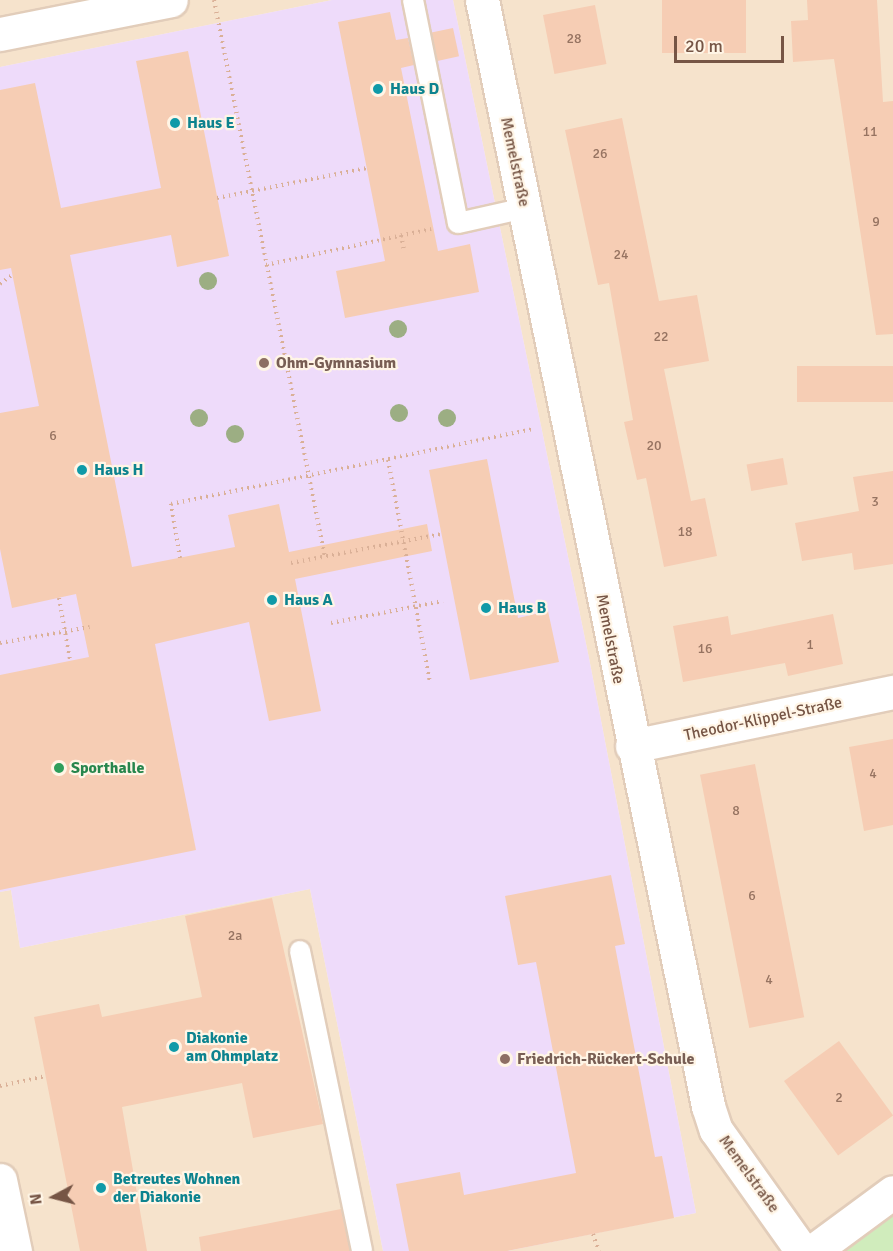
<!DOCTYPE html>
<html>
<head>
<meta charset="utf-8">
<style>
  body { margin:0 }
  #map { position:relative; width:893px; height:1251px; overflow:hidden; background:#fef1de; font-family:Signika,sans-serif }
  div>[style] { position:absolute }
  .residential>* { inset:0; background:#f6e3cc }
  .education>* { inset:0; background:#eedbfa }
  .green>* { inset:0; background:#d0ecbc }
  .building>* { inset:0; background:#f6cdb4; transform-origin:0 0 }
  .path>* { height:4px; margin-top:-2px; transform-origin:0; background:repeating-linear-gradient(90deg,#dab097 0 1.5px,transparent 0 6px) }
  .roads { filter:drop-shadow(2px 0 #e2cdba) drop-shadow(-2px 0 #e2cdba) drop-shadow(0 2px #e2cdba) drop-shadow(0 -2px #e2cdba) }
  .lane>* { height:20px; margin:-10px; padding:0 10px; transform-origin:10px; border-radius:10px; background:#fff }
  .street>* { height:33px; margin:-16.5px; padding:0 16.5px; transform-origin:16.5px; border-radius:16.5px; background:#fff }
  .trees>* { width:18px; height:18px; margin:-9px; border-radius:50%; background:#9cae83 }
  .dots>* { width:16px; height:16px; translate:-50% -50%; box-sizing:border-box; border:3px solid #fff5e6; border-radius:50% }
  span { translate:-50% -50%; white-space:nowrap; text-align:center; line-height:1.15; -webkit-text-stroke:4.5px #fff5e6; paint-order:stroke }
  .number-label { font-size:14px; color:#967361 }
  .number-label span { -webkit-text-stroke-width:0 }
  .culture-label { font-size:16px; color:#0d838f; font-weight:700 }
  .left { translate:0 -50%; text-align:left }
  .street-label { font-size:16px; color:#765545 }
  .education-label { font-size:16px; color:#785e54; font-weight:700 }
  .leisure-label { font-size:16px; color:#27864d; font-weight:700 }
  .north { position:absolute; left:24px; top:1167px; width:60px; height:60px; -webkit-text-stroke:4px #fff5e6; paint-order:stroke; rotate:263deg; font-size:16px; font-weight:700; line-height:24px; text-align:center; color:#765545 }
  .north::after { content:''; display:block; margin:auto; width:21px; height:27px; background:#765545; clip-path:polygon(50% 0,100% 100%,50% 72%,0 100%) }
  .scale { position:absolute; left:674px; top:36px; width:110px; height:27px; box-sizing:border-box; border:3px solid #765545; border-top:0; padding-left:8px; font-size:18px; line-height:21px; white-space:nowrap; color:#765545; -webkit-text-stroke:4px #fff5e6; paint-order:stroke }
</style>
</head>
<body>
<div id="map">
  <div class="residential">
    <i style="clip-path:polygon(0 0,332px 0,0 67px)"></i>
    <i style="clip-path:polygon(453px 0,893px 0,893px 1210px,835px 1251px,507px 1251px,696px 1213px,589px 658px)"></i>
    <i style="clip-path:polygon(310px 889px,383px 1251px,0 1251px,0 892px,11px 890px,20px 948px)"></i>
  </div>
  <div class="education">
    <i style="clip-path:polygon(332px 0,453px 0,589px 658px,696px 1213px,507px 1251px,383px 1251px,310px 889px,20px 948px,11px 890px,0 892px,0 67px)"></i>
  </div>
  <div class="green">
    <i style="clip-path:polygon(893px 1210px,893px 1251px,835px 1251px)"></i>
  </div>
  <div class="building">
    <i style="left:662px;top:0;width:84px;height:53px"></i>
    <i style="clip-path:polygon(807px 0,877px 0,883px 102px,893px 101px,893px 334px,876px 335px,834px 59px,793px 62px,791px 21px,808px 20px)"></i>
    <i style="left:595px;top:5px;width:60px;height:53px;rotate:79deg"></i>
    <i style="clip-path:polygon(390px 12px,396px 40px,408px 38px,414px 65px,401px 68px,438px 251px,470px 244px,479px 292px,345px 318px,336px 271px,385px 261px,338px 22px)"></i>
    <i style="left:453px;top:28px;width:29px;height:22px;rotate:78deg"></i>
    <i style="clip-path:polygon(188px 51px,229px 256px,177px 267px,171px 235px,70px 255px,132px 567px,235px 547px,228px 515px,279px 504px,289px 552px,427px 524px,432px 551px,295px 579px,321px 711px,269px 721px,249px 622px,155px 644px,196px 850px,0 890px,0 675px,89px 657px,76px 594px,12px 608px,0 549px,0 413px,39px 406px,11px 268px,0 270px,0 90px,35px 83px,61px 208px,161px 188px,136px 61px)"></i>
    <i style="clip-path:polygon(622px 118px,659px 301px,697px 295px,709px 361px,664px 369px,691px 501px,705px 498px,717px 556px,664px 567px,646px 478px,637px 480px,624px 422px,633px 420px,609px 283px,598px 285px,565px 130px)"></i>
    <i style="left:893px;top:366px;width:36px;height:96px;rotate:90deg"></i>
    <i style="left:783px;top:458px;width:27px;height:37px;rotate:80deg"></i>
    <i style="clip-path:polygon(487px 459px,518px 618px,548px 611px,559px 662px,470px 680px,429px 470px)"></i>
    <i style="clip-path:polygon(893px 471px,893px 564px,854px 570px,852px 553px,802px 561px,795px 523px,859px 511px,853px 477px)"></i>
    <i style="clip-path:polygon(833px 614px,843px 664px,788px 676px,785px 663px,683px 682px,673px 626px,728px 616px,731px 635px)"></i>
    <i style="clip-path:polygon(893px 739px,893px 825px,864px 831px,849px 747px)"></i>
    <i style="left:755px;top:764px;width:258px;height:56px;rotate:79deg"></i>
    <i style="clip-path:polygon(611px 875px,625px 944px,615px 946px,655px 1157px,662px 1156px,674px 1218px,507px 1251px,409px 1251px,396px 1184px,460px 1172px,464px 1195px,576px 1173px,536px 962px,518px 965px,505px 896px)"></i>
    <i style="clip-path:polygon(272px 898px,323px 1124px,253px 1138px,242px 1083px,122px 1107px,147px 1251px,80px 1251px,34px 1017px,99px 1004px,102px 1017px,202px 997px,185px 916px)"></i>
    <i style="left:839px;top:1041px;width:92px;height:68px;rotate:54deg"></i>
    <i style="clip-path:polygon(341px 1209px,350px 1251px,201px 1251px,199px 1237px)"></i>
  </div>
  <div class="path">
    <i style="left:214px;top:0;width:568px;rotate:78.73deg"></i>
    <i style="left:217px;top:198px;width:153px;rotate:-11.3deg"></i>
    <i style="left:401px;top:235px;width:15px;rotate:79deg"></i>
    <i style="left:266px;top:265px;width:169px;rotate:-12.3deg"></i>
    <i style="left:0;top:284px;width:15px;rotate:-37deg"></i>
    <i style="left:388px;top:460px;width:227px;rotate:79.3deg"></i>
    <i style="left:180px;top:558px;width:55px;rotate:-99.5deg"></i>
    <i style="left:171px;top:504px;width:371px;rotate:-11.7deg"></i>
    <i style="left:291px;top:563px;width:153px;rotate:-10.9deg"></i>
    <i style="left:59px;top:598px;width:63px;rotate:79.9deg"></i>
    <i style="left:331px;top:623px;width:114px;rotate:-11.1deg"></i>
    <i style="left:0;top:643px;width:91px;rotate:-10.1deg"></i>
    <i style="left:0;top:1086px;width:47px;rotate:-12.3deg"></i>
    <i style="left:593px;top:1234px;width:18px;rotate:71deg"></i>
  </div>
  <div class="roads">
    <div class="lane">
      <i style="left:413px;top:0;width:227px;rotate:78.6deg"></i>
      <i style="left:458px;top:223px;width:69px;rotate:-12.6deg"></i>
      <i style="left:300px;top:951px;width:306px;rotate:78.3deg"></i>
    </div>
    <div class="street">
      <i style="left:482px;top:0;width:1129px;rotate:78.45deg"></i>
      <i style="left:708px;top:1106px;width:25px;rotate:72deg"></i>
      <i style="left:716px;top:1130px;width:148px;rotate:54.6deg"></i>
      <i style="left:0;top:34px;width:174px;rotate:-11.2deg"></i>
      <i style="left:632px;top:746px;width:267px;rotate:-11.7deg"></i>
      <i style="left:0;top:1180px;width:73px;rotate:78.1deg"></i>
      <i style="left:813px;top:1251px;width:99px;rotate:-36.4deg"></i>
    </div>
  </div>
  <div class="trees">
    <i style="left:208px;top:281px"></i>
    <i style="left:398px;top:329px"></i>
    <i style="left:399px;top:413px"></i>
    <i style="left:199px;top:418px"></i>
    <i style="left:447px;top:418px"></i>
    <i style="left:235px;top:434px"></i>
  </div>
  <div class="dots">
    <i style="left:378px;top:89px;background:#0f9aa8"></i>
    <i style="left:175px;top:123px;background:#0f9aa8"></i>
    <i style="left:264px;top:363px;background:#8d6e63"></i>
    <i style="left:82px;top:470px;background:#0f9aa8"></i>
    <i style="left:272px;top:600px;background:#0f9aa8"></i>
    <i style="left:486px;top:608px;background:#0f9aa8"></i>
    <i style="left:59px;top:768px;background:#2e9e5b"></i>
    <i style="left:174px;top:1047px;background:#0f9aa8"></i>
    <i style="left:505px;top:1059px;background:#8d6e63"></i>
    <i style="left:101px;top:1188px;background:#0f9aa8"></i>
  </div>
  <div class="number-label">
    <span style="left:574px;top:39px">28</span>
    <span style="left:870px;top:132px">11</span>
    <span style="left:600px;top:154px">26</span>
    <span style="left:876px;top:222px">9</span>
    <span style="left:621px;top:255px">24</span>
    <span style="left:661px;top:337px">22</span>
    <span style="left:53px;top:436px">6</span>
    <span style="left:654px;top:446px">20</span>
    <span style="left:875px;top:502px">3</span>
    <span style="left:685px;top:532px">18</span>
    <span style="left:810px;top:645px">1</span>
    <span style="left:705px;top:649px">16</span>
    <span style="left:873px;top:774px">4</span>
    <span style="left:736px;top:811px">8</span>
    <span style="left:752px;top:896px">6</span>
    <span style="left:235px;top:936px">2a</span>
    <span style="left:769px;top:980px">4</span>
    <span style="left:839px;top:1098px">2</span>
  </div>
  <div class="culture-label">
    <span class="left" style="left:390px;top:89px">Haus D</span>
    <span class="left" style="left:187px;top:123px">Haus E</span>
    <span class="left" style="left:94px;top:470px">Haus H</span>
    <span class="left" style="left:284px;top:600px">Haus A</span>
    <span class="left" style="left:498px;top:608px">Haus B</span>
    <span class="left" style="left:186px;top:1047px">Diakonie<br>am Ohmplatz</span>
    <span class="left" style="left:113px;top:1188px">Betreutes Wohnen<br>der Diakonie</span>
  </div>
  <div class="street-label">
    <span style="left:515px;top:162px;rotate:78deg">Memelstraße</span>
    <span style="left:610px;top:639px;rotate:79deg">Memelstraße</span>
    <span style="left:763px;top:719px;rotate:-12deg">Theodor-Klippel-Straße</span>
    <span style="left:749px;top:1174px;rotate:54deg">Memelstraße</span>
  </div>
  <div class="education-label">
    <span class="left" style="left:276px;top:363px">Ohm-Gymnasium</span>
    <span class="left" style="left:517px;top:1059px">Friedrich-Rückert-Schule</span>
  </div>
  <div class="leisure-label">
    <span class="left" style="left:71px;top:768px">Sporthalle</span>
  </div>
  <div class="north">N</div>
  <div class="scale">20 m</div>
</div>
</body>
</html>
